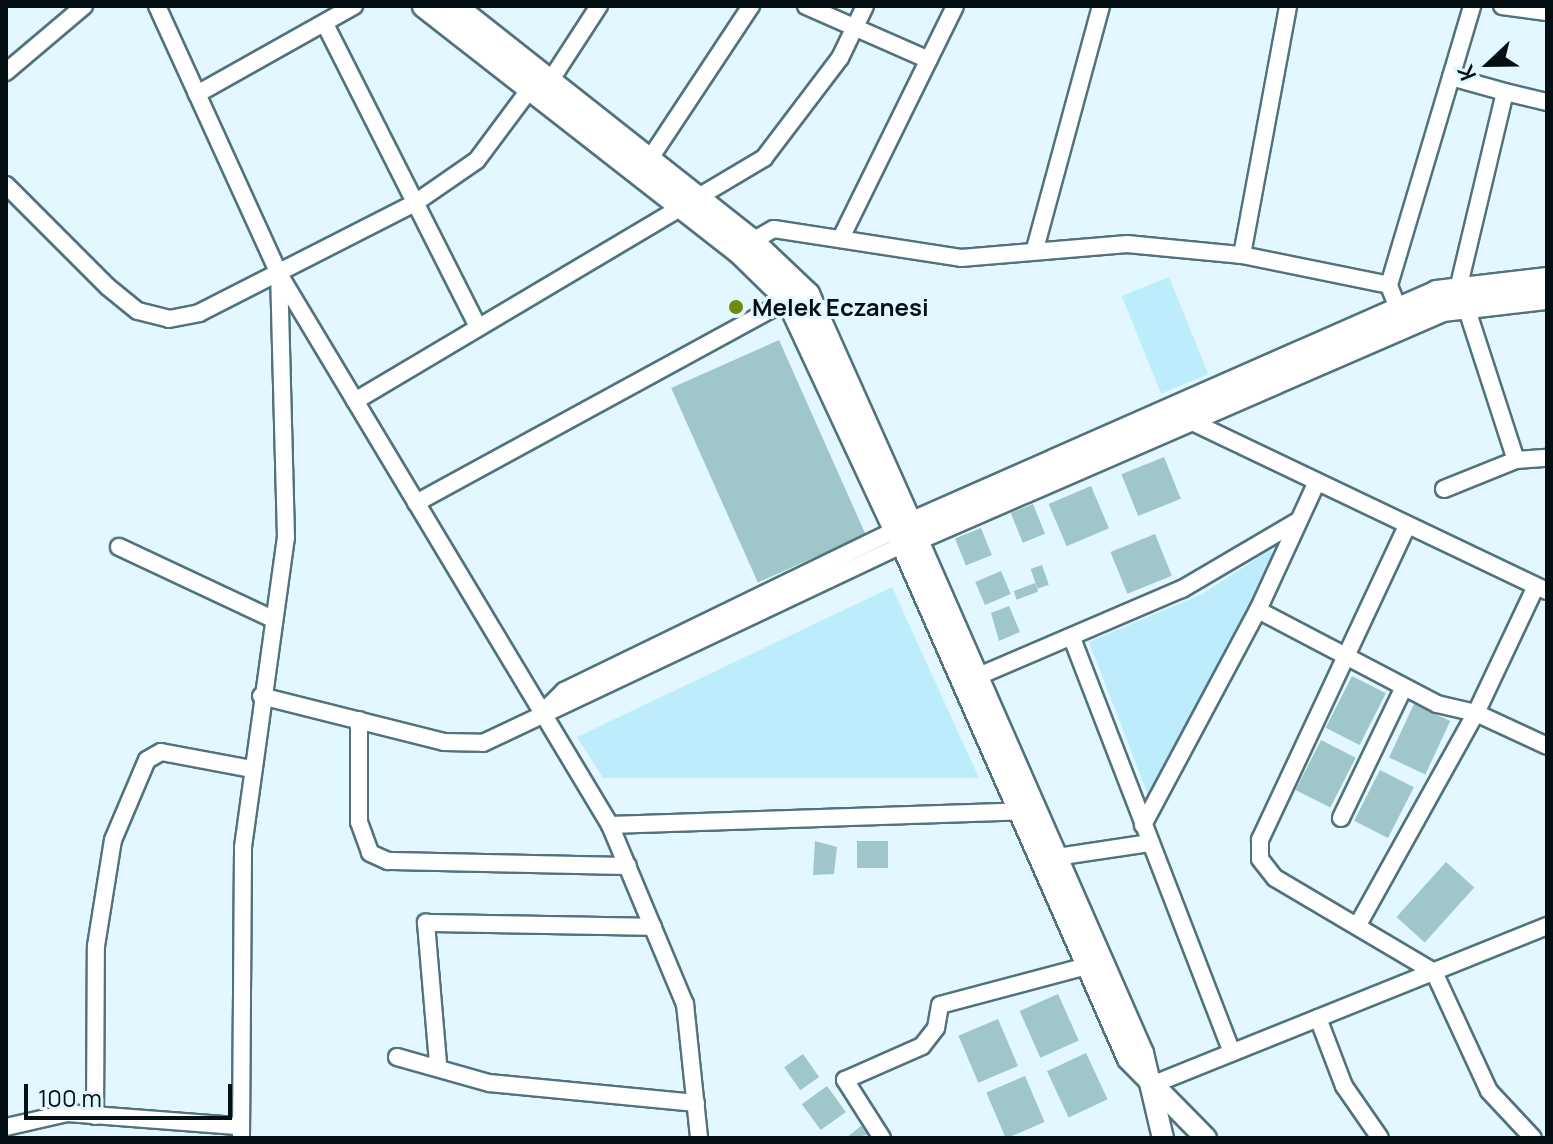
<!DOCTYPE html>
<html>
<head>
<meta charset="utf-8">
<style>
  body { margin:0 }
  #map { position:relative; width:1553px; height:1144px; overflow:hidden; background:#e2f7ff; font-family:Manrope,sans-serif }
  div>[style] { position:absolute }
  .green>* { inset:0; background:#bdedfd; transform-origin:0 0 }
  .building>* { inset:0; background:#9fc6c8; transform-origin:0 0 }
  .roads { filter:drop-shadow(2px 0 #52727d) drop-shadow(-2px 0 #52727d) drop-shadow(0 2px #52727d) drop-shadow(0 -2px #52727d) }
  .minor>* { height:16px; margin:-8px; padding:0 8px; transform-origin:8px; border-radius:8px; background:#fff }
  .tertiary>* { height:20px; margin:-10px; padding:0 10px; transform-origin:10px; border-radius:10px; background:#fff }
  .secondary>* { height:22px; margin:-11px; padding:0 11px; transform-origin:11px; border-radius:11px; background:#fff }
  .dots>* { width:22px; height:22px; translate:-50% -50%; box-sizing:border-box; border:4px solid #e2f7ff; border-radius:50% }
  span { translate:-50% -50%; white-space:nowrap; text-align:center; line-height:1.15; -webkit-text-stroke:6px #e2f7ff; paint-order:stroke }
  .poi-label { font-size:24px; color:#030f13; font-weight:700 }
  .left { translate:0 -50%; text-align:left }
  .frame { position:absolute; inset:0; border:8px solid #030f13; pointer-events:none }
  .north { position:absolute; left:1449px; top:24px; width:80px; height:80px; -webkit-text-stroke:6px #e2f7ff; paint-order:stroke; rotate:248deg; font-size:22px; font-weight:700; line-height:32px; text-align:center; color:#030f13 }
  .north::after { content:''; display:block; margin:auto; width:28px; height:36px; background:#030f13; clip-path:polygon(50% 0,100% 100%,50% 72%,0 100%) }
  .scale { position:absolute; left:24px; top:1084px; width:208px; height:36px; box-sizing:border-box; border:4px solid #030f13; border-top:0; padding-left:10px; font-size:24px; line-height:28px; white-space:nowrap; color:#030f13; -webkit-text-stroke:6px #e2f7ff; paint-order:stroke }
</style>
</head>
<body>
<div id="map">
  <div class="green">
    <i style="left:1169px;top:277px;width:105px;height:51px;rotate:68deg"></i>
    <i style="clip-path:polygon(1270px 550px,1274px 556px,1150px 800px,1089px 642px,1202px 594px)"></i>
    <i style="clip-path:polygon(892px 587px,979px 778px,603px 778px,577px 737px)"></i>
  </div>
  <div class="building">
    <i style="left:779px;top:340px;width:213px;height:118px;rotate:66deg"></i>
    <i style="left:1164px;top:457px;width:45px;height:46px;rotate:68deg"></i>
    <i style="left:1091px;top:486px;width:46px;height:46px;rotate:67deg"></i>
    <i style="left:1033px;top:504px;width:32px;height:24px;rotate:68deg"></i>
    <i style="left:981px;top:528px;width:29px;height:28px;rotate:68deg"></i>
    <i style="left:1155px;top:534px;width:45px;height:48px;rotate:68deg"></i>
    <i style="left:1042px;top:565px;width:21px;height:12px;rotate:71deg"></i>
    <i style="left:1001px;top:571px;width:25px;height:28px;rotate:67deg"></i>
    <i style="left:1035px;top:583px;width:9px;height:23px;rotate:69deg"></i>
    <i style="clip-path:polygon(1009px 606px,1020px 632px,999px 641px,991px 613px)"></i>
    <i style="left:1352px;top:676px;width:38px;height:58px;rotate:27deg"></i>
    <i style="left:1414px;top:704px;width:40px;height:59px;rotate:25deg"></i>
    <i style="left:1321px;top:740px;width:39px;height:56px;rotate:27deg"></i>
    <i style="left:1380px;top:770px;width:38px;height:57px;rotate:27deg"></i>
    <i style="clip-path:polygon(815px 841px,837px 847px,834px 874px,813px 875px)"></i>
    <i style="left:857px;top:841px;width:31px;height:27px"></i>
    <i style="left:1446px;top:862px;width:38px;height:74px;rotate:42deg"></i>
    <i style="left:1058px;top:994px;width:51px;height:42px;rotate:66deg"></i>
    <i style="left:998px;top:1019px;width:51px;height:43px;rotate:67deg"></i>
    <i style="left:1086px;top:1053px;width:51px;height:43px;rotate:65deg"></i>
    <i style="left:803px;top:1054px;width:28px;height:23px;rotate:55deg"></i>
    <i style="left:1025px;top:1076px;width:50px;height:42px;rotate:67deg"></i>
    <i style="left:827px;top:1086px;width:32px;height:31px;rotate:54deg"></i>
    <i style="clip-path:polygon(861px 1126px,868px 1135px,846px 1138px)"></i>
  </div>
  <div class="roads">
    <div class="minor">
      <i style="left:157px;top:6px;width:294px;rotate:65.5deg"></i>
      <i style="left:279px;top:274px;width:643px;rotate:59.01deg"></i>
      <i style="left:610px;top:825px;width:194px;rotate:67.3deg"></i>
      <i style="left:685px;top:1004px;width:135px;rotate:84deg"></i>
      <i style="left:806px;top:6px;width:134px;rotate:23.7deg"></i>
      <i style="left:1502px;top:6px;width:45px;rotate:7.6deg"></i>
      <i style="left:326px;top:26px;width:337px;rotate:63.2deg"></i>
      <i style="left:6px;top:72px;width:102px;rotate:-40.2deg"></i>
      <i style="left:1451px;top:77px;width:56px;rotate:15.5deg"></i>
      <i style="left:1505px;top:92px;width:198px;rotate:103.4deg"></i>
      <i style="left:1459px;top:285px;width:184px;rotate:72deg"></i>
      <i style="left:545px;top:89px;width:99px;rotate:-57deg"></i>
      <i style="left:1505px;top:92px;width:43px;rotate:13.4deg"></i>
      <i style="left:197px;top:94px;width:180px;rotate:-29.3deg"></i>
      <i style="left:649px;top:160px;width:185px;rotate:-56.5deg"></i>
      <i style="left:6px;top:185px;width:144px;rotate:45deg"></i>
      <i style="left:108px;top:287px;width:38px;rotate:39deg"></i>
      <i style="left:138px;top:311px;width:32px;rotate:14deg"></i>
      <i style="left:169px;top:319px;width:31px;rotate:-11deg"></i>
      <i style="left:199px;top:313px;width:242px;rotate:-27deg"></i>
      <i style="left:415px;top:203px;width:75px;rotate:-34.7deg"></i>
      <i style="left:477px;top:160px;width:89px;rotate:-53.3deg"></i>
      <i style="left:841px;top:238px;width:258px;rotate:-63.8deg"></i>
      <i style="left:744px;top:246px;width:34px;rotate:-30deg"></i>
      <i style="left:774px;top:229px;width:189px;rotate:8.8deg"></i>
      <i style="left:961px;top:258px;width:167px;rotate:-4.8deg"></i>
      <i style="left:1127px;top:244px;width:116px;rotate:5.5deg"></i>
      <i style="left:1242px;top:255px;width:150px;rotate:11.5deg"></i>
      <i style="left:1035px;top:249px;width:252px;rotate:-74.8deg"></i>
      <i style="left:1242px;top:255px;width:253px;rotate:-79.5deg"></i>
      <i style="left:1402px;top:318px;width:35px;rotate:-112deg"></i>
      <i style="left:1389px;top:285px;width:291px;rotate:-73.4deg"></i>
      <i style="left:355px;top:401px;width:476px;rotate:-30.7deg"></i>
      <i style="left:764px;top:158px;width:126px;rotate:-52.8deg"></i>
      <i style="left:840px;top:58px;width:58px;rotate:-64.3deg"></i>
      <i style="left:1184px;top:418px;width:402px;rotate:25.5deg"></i>
      <i style="left:1444px;top:489px;width:78px;rotate:-21.9deg"></i>
      <i style="left:1516px;top:460px;width:31px;rotate:-4deg"></i>
      <i style="left:416px;top:503px;width:424px;rotate:-28.6deg"></i>
      <i style="left:1407px;top:526px;width:347px;rotate:115.1deg"></i>
      <i style="left:1260px;top:840px;width:19px;rotate:90deg"></i>
      <i style="left:1260px;top:859px;width:24px;rotate:52deg"></i>
      <i style="left:1275px;top:878px;width:185px;rotate:30.6deg"></i>
      <i style="left:1434px;top:972px;width:131px;rotate:65.2deg"></i>
      <i style="left:1489px;top:1091px;width:64px;rotate:46.9deg"></i>
      <i style="left:119px;top:547px;width:170px;rotate:25.1deg"></i>
      <i style="left:1258px;top:610px;width:202px;rotate:27.7deg"></i>
      <i style="left:1437px;top:704px;width:40px;rotate:13deg"></i>
      <i style="left:1476px;top:713px;width:78px;rotate:24.9deg"></i>
      <i style="left:1072px;top:638px;width:444px;rotate:68.9deg"></i>
      <i style="left:967px;top:681px;width:234px;rotate:-23.2deg"></i>
      <i style="left:1182px;top:589px;width:132px;rotate:-30.4deg"></i>
      <i style="left:261px;top:696px;width:189px;rotate:14.1deg"></i>
      <i style="left:444px;top:742px;width:39px;rotate:1deg"></i>
      <i style="left:483px;top:743px;width:463px;rotate:-25.3deg"></i>
      <i style="left:543px;top:712px;width:30px;rotate:-45deg"></i>
      <i style="left:564px;top:691px;width:368px;rotate:-25.9deg"></i>
      <i style="left:359px;top:720px;width:102px;rotate:90deg"></i>
      <i style="left:359px;top:822px;width:33px;rotate:70deg"></i>
      <i style="left:370px;top:853px;width:20px;rotate:24deg"></i>
      <i style="left:388px;top:861px;width:240px;rotate:1.2deg"></i>
      <i style="left:1341px;top:818px;width:145px;rotate:-64.3deg"></i>
      <i style="left:610px;top:825px;width:421px;rotate:-1.9deg"></i>
      <i style="left:1143px;top:825px;width:244px;rotate:-61.9deg"></i>
      <i style="left:1258px;top:610px;width:139px;rotate:-65.3deg"></i>
      <i style="left:1057px;top:857px;width:94px;rotate:-8.6deg"></i>
      <i style="left:1360px;top:921px;width:238px;rotate:-60.9deg"></i>
      <i style="left:1476px;top:713px;width:140px;rotate:-64.7deg"></i>
      <i style="left:1318px;top:1018px;width:73px;rotate:69.1deg"></i>
      <i style="left:1344px;top:1086px;width:63px;rotate:55.3deg"></i>
      <i style="left:397px;top:1057px;width:96px;rotate:15.8deg"></i>
      <i style="left:489px;top:1083px;width:208px;rotate:5.5deg"></i>
      <i style="left:438px;top:1063px;width:141px;rotate:-94.9deg"></i>
      <i style="left:426px;top:923px;width:227px;rotate:1deg"></i>
      <i style="left:1149px;top:1086px;width:429px;rotate:-21.9deg"></i>
      <i style="left:95px;top:1116px;width:170px;rotate:-89.7deg"></i>
      <i style="left:96px;top:946px;width:107px;rotate:-80.9deg"></i>
      <i style="left:113px;top:840px;width:87px;rotate:-67deg"></i>
      <i style="left:147px;top:760px;width:16px;rotate:-30deg"></i>
      <i style="left:161px;top:752px;width:93px;rotate:10.6deg"></i>
      <i style="left:6px;top:1127px;width:63px;rotate:-12.9deg"></i>
      <i style="left:67px;top:1113px;width:170px;rotate:4.4deg"></i>
      <i style="left:241px;top:1138px;width:291px;rotate:-89.6deg"></i>
      <i style="left:243px;top:847px;width:312px;rotate:-82.1deg"></i>
      <i style="left:286px;top:538px;width:262px;rotate:-91.5deg"></i>
      <i style="left:882px;top:1138px;width:69px;rotate:-122.5deg"></i>
      <i style="left:845px;top:1080px;width:84px;rotate:-23.8deg"></i>
      <i style="left:922px;top:1046px;width:23px;rotate:-52deg"></i>
      <i style="left:936px;top:1028px;width:23px;rotate:-80deg"></i>
      <i style="left:940px;top:1005px;width:152px;rotate:-14.9deg"></i>
    </div>
    <div class="tertiary">
      <i style="left:917px;top:538px;width:562px;rotate:66.31deg"></i>
      <i style="left:1143px;top:1053px;width:87px;rotate:76.8deg"></i>
      <i style="left:902px;top:545px;width:561px;rotate:66.27deg"></i>
      <i style="left:1128px;top:1059px;width:111px;rotate:45.4deg"></i>
    </div>
    <div class="secondary">
      <i style="left:424px;top:6px;width:400px;rotate:38deg"></i>
      <i style="left:739px;top:252px;width:69px;rotate:44.4deg"></i>
      <i style="left:788px;top:300px;width:270px;rotate:65deg"></i>
      <i style="left:902px;top:545px;width:590px;rotate:-23.48deg"></i>
      <i style="left:1443px;top:310px;width:105px;rotate:-6.6deg"></i>
      <i style="left:455px;top:6px;width:376px;rotate:38.3deg"></i>
      <i style="left:750px;top:239px;width:80px;rotate:43.5deg"></i>
      <i style="left:808px;top:294px;width:267px;rotate:65.9deg"></i>
      <i style="left:899px;top:529px;width:588px;rotate:-23.77deg"></i>
      <i style="left:1437px;top:292px;width:111px;rotate:-6.7deg"></i>
    </div>
  </div>
  <div class="dots">
    <i style="left:736px;top:307px;background:#6e8c0a"></i>
  </div>
  <div class="poi-label">
    <span class="left" style="left:752px;top:307px">Melek Eczanesi</span>
  </div>
  <div class="frame"></div>
  <div class="north">K</div>
  <div class="scale">100 m</div>
</div>
</body>
</html>
